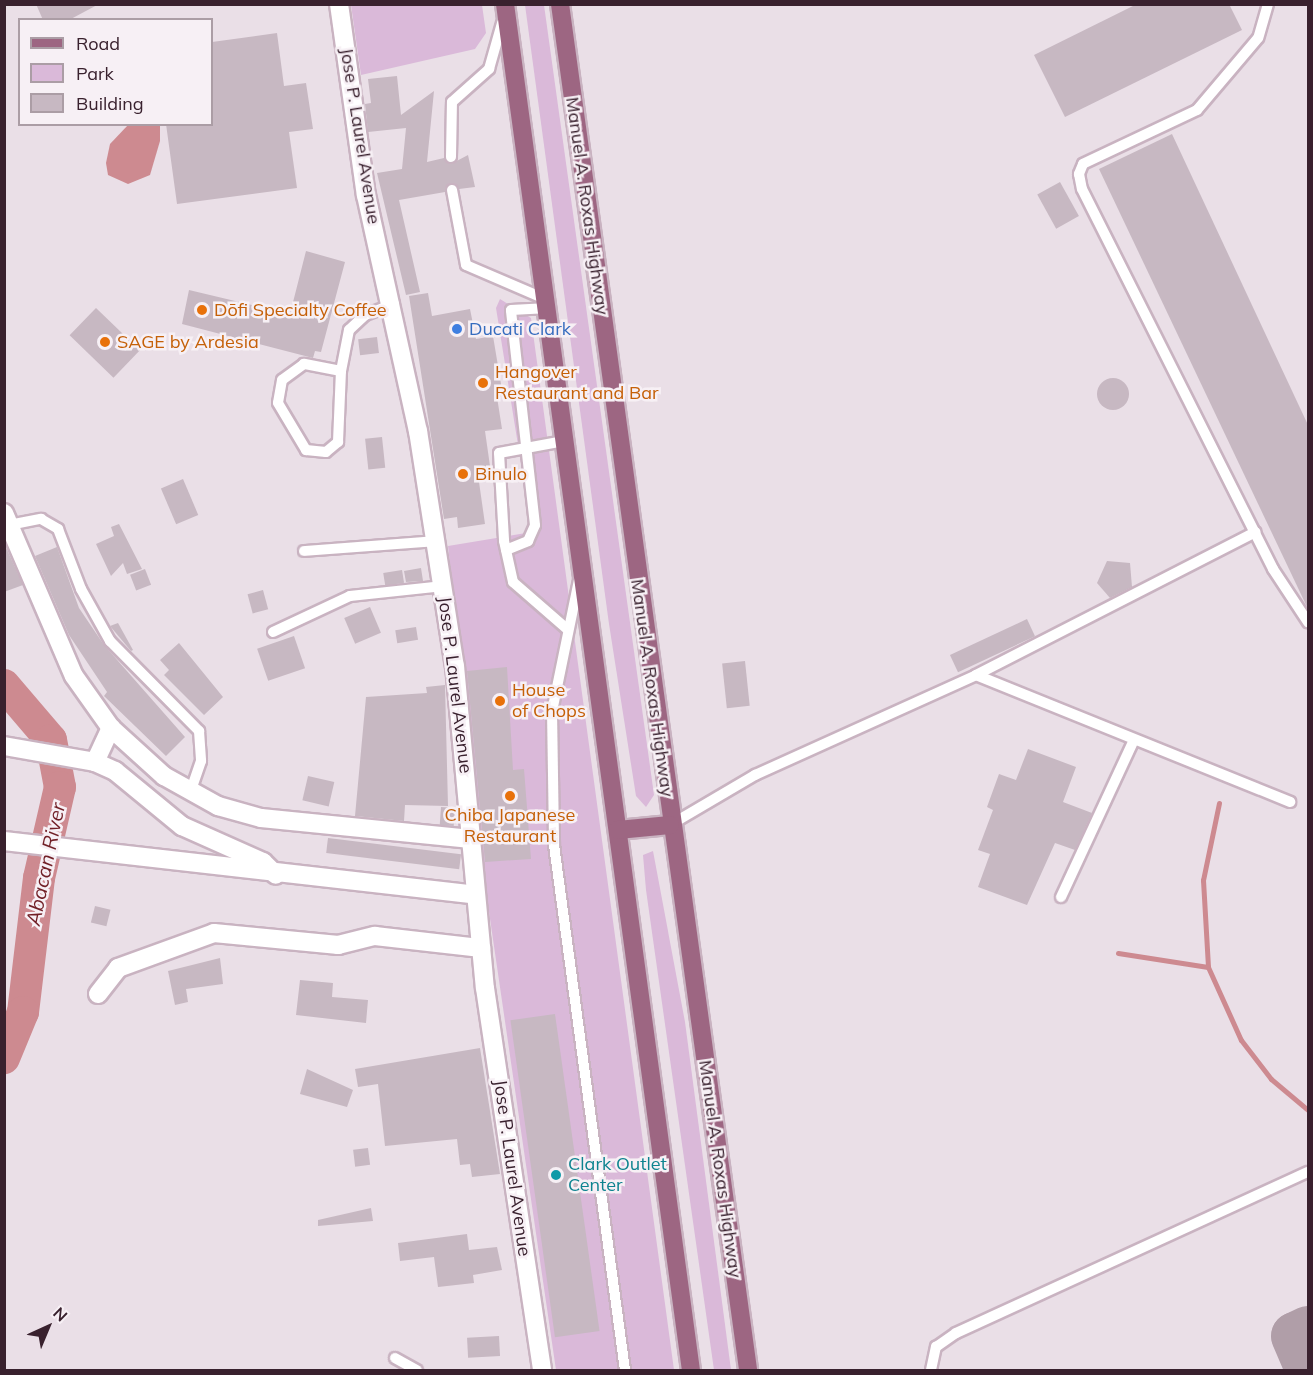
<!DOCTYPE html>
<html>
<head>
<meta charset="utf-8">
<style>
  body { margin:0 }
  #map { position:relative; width:1313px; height:1375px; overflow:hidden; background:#eadfe7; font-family:Mulish,sans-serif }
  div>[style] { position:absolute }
  .green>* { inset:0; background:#dab9d9 }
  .water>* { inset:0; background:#cd8a90 }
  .stream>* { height:5px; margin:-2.5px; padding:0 2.5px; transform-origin:2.5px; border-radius:2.5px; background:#cd8a90 }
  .river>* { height:32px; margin:-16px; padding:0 16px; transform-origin:16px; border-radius:16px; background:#cd8a90 }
  .taxiway>* { height:48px; margin:-24px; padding:0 24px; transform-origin:24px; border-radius:24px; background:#b09ea8 }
  .building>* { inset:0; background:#c7b8c2; transform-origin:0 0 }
  .round { border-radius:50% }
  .roads { filter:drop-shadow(2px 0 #c9b3c1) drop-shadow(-2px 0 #c9b3c1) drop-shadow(0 2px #c9b3c1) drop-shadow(0 -2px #c9b3c1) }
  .lane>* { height:10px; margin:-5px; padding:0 5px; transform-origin:5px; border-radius:5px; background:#fff }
  .street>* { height:18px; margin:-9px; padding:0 9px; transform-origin:9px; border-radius:9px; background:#fff }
  .secondary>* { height:18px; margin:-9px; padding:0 9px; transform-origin:9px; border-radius:9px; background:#fff }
  .primary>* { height:18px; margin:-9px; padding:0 9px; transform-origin:9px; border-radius:9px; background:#9d6682 }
  .dots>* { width:16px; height:16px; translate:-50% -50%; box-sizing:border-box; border:3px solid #f7f0f5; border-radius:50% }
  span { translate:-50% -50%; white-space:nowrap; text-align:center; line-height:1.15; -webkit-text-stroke:5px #f7f0f5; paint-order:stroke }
  .street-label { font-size:18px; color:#39212e }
  .food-label { font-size:18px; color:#c56008 }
  .left { translate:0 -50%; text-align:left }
  .shop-label { font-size:18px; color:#366cbe }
  .culture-label { font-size:18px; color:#0d838f }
  .water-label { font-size:20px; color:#711f26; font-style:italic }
  .frame { position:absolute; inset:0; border:6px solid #39212e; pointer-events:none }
  .legend { position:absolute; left:18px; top:18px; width:195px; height:108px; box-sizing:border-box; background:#f7f0f5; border:2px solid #ab9da5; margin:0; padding:8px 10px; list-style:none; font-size:18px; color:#39212e }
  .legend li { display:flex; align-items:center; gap:12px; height:30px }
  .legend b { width:30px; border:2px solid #ab9da5 }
  .north { position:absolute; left:18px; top:1297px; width:60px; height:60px; -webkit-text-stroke:4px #f7f0f5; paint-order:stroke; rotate:44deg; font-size:16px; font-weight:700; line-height:24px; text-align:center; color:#39212e }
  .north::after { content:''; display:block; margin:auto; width:21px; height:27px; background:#39212e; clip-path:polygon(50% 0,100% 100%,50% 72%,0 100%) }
</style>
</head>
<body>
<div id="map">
  <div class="green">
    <i style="clip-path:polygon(351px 5px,482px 5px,486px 33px,475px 49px,361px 75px)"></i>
    <i style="clip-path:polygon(525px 5px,544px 5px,654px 795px,646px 807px,636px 796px,609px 624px)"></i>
    <i style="clip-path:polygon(500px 299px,531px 318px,674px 1370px,556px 1370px,483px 871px,448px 546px,532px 532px,496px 308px)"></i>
    <i style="clip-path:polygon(653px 851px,685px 1022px,731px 1370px,714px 1370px,646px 890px,643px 855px)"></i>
  </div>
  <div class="water">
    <i style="clip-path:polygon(128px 125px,160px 125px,160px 141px,150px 175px,128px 184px,108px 175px,106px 163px,110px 144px)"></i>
  </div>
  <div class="stream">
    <i style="left:1219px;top:803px;width:79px;rotate:101.7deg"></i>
    <i style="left:1203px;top:880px;width:87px;rotate:86.7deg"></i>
    <i style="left:1208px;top:967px;width:80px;rotate:65.7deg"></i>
    <i style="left:1241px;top:1040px;width:49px;rotate:52.4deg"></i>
    <i style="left:1271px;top:1079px;width:48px;rotate:40deg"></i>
    <i style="left:1118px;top:953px;width:91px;rotate:8.8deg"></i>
  </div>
  <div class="river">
    <i style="left:4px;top:685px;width:72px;rotate:49.5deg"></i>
    <i style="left:51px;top:740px;width:48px;rotate:79.2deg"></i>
    <i style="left:60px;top:787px;width:93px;rotate:103deg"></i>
    <i style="left:39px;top:878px;width:135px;rotate:96.8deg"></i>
    <i style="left:23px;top:1012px;width:50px;rotate:112.4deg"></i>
  </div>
  <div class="taxiway">
    <i style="left:1308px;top:1330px;width:14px;rotate:155deg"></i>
    <i style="left:1295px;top:1336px;width:33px;rotate:67deg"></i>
  </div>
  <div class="building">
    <i style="clip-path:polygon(36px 4px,99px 4px,69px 20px,43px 20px)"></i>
    <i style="clip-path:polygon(1137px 4px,1229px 4px,1242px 30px,1065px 117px,1034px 55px)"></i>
    <i style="clip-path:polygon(277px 33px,284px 86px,306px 83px,313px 129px,289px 132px,297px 188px,177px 204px,166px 124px,212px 124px,212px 42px)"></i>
    <i style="clip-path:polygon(397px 76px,401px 115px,434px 91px,427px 162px,444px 158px,451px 164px,468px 155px,475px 187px,459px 189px,451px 183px,445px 192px,399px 200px,420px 292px,406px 295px,377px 173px,402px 169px,406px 128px,368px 132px,365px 104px,371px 103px,368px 79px)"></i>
    <i style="clip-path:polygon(1172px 134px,1308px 425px,1308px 609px,1099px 169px)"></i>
    <i style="left:1060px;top:182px;width:39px;height:26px;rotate:61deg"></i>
    <i style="clip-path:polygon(306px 251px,345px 262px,321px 352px,315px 351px,313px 358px,182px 324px,189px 290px,290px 314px)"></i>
    <i style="clip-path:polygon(428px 293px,432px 316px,470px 309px,476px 339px,493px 336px,503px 396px,497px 397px,502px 429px,485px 431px,492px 480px,479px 482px,485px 524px,458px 528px,457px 517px,444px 519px,409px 296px)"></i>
    <i style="left:96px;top:308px;width:61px;height:38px;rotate:44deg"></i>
    <i style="left:377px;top:337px;width:16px;height:19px;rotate:83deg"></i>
    <i class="round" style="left:1097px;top:378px;width:32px;height:32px"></i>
    <i style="left:382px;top:437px;width:31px;height:17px;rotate:84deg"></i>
    <i style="left:183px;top:479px;width:39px;height:24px;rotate:67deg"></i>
    <i style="clip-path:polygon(119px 524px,142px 569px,127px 574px,123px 563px,111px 576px,96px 544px,114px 536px,111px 527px)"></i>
    <i style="clip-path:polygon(4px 543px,23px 585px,4px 592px)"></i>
    <i style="clip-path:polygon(57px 547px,79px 608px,104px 645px,185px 737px,166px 756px,104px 696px,107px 692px,69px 635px,35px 556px)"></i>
    <i style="clip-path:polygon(1107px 561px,1130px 563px,1132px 587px,1110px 598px,1097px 583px)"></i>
    <i style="clip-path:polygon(421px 568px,423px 581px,406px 582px,404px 571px)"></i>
    <i style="left:145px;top:569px;width:17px;height:16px;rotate:69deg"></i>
    <i style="left:402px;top:570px;width:13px;height:19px;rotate:81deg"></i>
    <i style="left:263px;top:590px;width:20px;height:16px;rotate:75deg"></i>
    <i style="left:370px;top:607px;width:28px;height:28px;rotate:67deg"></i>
    <i style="left:1027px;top:619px;width:19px;height:85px;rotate:65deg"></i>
    <i style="clip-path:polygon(118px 623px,133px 650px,131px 651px,110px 626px)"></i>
    <i style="left:416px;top:627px;width:13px;height:21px;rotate:81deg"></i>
    <i style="left:294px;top:636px;width:34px;height:39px;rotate:71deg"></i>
    <i style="clip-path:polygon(179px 643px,223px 697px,204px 715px,164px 675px,169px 670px,160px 660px)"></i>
    <i style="left:745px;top:661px;width:45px;height:23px;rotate:84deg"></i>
    <i style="clip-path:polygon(507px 667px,513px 770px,524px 769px,531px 859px,485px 862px,467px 671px)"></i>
    <i style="clip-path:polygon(445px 685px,448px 806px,405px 805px,404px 821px,355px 816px,366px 697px,427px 693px,426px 687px)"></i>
    <i style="clip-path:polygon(1028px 749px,1076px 767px,1063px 802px,1092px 813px,1075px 850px,1055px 843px,1027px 905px,978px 887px,990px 854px,978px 850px,993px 810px,987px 807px,999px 774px,1016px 780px)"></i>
    <i style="left:308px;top:776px;width:27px;height:25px;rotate:13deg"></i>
    <i style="left:441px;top:807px;width:14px;height:18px;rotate:4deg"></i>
    <i style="left:328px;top:838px;width:134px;height:15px;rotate:7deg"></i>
    <i style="left:95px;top:906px;width:16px;height:17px;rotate:14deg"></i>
    <i style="clip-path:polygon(220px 958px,223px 984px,186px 989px,188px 1002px,175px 1005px,168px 971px)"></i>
    <i style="clip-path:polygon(300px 980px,333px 983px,332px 997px,368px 1000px,366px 1023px,296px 1015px)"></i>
    <i style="left:555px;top:1014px;width:320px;height:45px;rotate:82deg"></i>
    <i style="clip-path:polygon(480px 1048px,500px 1174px,472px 1177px,470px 1164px,460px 1165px,457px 1139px,385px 1146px,378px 1084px,358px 1087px,355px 1069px)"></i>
    <i style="clip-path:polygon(307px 1069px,353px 1090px,347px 1107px,300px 1094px)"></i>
    <i style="left:368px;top:1148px;width:17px;height:15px;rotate:83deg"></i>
    <i style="clip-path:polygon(371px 1208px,373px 1221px,318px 1226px,318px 1220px)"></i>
    <i style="clip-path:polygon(467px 1234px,469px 1250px,497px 1247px,502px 1270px,473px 1275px,474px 1283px,438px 1287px,434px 1257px,400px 1261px,398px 1243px)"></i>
    <i style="left:499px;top:1336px;width:20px;height:32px;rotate:87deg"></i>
  </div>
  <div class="roads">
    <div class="lane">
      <i style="left:1268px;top:4px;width:35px;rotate:106deg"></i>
      <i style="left:1258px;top:38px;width:94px;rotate:130.3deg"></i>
      <i style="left:1197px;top:110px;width:126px;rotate:154.7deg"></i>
      <i style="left:1083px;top:164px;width:11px;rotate:112deg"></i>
      <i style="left:1079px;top:174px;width:15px;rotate:79deg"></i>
      <i style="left:1082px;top:189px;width:425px;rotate:63.3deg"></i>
      <i style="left:1273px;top:569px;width:64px;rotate:56.6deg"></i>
      <i style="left:451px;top:157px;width:55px;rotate:-89deg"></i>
      <i style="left:452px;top:102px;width:50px;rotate:-41.7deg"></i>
      <i style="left:489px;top:69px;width:48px;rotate:-74.2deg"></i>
      <i style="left:452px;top:190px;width:76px;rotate:79.4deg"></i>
      <i style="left:466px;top:265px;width:84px;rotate:23.2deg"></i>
      <i style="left:341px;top:371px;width:38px;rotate:-169deg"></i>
      <i style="left:304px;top:364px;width:27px;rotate:144deg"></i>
      <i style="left:282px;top:380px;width:23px;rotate:100deg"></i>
      <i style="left:278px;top:403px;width:55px;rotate:59.2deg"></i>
      <i style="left:306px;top:450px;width:20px;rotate:6deg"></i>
      <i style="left:326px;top:452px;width:16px;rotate:-40deg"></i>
      <i style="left:338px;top:442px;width:71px;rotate:-87.6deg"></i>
      <i style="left:341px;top:371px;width:42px;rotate:-79deg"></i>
      <i style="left:349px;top:330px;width:22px;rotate:-43deg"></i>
      <i style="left:365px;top:315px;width:31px;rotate:-21deg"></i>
      <i style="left:564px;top:441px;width:66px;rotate:169.5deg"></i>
      <i style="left:499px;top:453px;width:88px;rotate:86.7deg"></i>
      <i style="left:504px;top:541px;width:42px;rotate:77.6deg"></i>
      <i style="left:513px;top:582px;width:72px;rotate:41deg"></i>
      <i style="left:9px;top:525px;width:33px;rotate:-11deg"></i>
      <i style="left:41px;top:519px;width:20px;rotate:30deg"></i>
      <i style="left:58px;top:529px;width:64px;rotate:69deg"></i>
      <i style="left:81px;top:589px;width:60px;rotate:60.9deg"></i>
      <i style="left:110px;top:641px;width:127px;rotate:45.3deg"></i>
      <i style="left:199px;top:731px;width:30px;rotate:86deg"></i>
      <i style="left:201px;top:761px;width:34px;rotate:109deg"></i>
      <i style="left:506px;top:550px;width:24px;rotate:-22deg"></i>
      <i style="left:528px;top:541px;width:17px;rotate:-66deg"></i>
      <i style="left:535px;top:525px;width:216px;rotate:-96.4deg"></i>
      <i style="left:511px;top:310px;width:33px;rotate:-3deg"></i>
      <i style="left:304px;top:551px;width:132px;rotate:-4.3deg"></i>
      <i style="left:579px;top:580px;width:134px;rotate:101.6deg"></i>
      <i style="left:552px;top:711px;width:134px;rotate:89.1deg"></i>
      <i style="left:554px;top:845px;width:530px;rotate:82.3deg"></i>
      <i style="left:273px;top:632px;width:85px;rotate:-25.1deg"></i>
      <i style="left:350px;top:596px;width:94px;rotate:-6.1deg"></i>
      <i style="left:976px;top:675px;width:314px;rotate:-27.1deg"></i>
      <i style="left:670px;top:825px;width:99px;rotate:-30.5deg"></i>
      <i style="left:755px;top:775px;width:243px;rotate:-24.3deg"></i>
      <i style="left:976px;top:675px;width:339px;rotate:22deg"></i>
      <i style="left:1061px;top:897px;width:173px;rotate:-65.1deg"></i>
      <i style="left:395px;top:1358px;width:25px;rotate:29deg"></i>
      <i style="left:931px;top:1370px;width:24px;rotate:-78deg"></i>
      <i style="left:936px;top:1347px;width:24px;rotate:-35deg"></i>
      <i style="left:956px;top:1333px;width:387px;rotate:-24.6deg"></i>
    </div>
    <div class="street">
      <i style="left:4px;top:513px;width:177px;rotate:66.8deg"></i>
      <i style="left:74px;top:676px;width:64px;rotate:54.6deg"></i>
      <i style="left:111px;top:728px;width:72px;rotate:42.2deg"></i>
      <i style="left:164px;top:776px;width:62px;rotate:29.1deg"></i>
      <i style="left:218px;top:806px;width:45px;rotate:15.6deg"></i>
      <i style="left:261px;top:818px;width:211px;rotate:5.7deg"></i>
      <i style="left:4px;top:746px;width:92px;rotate:10deg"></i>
      <i style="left:95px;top:762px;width:22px;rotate:24deg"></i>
      <i style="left:115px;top:771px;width:87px;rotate:39.4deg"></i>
      <i style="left:182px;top:826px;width:89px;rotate:24deg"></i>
      <i style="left:263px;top:862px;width:18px;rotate:45deg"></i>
      <i style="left:95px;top:762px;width:38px;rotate:-65deg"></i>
      <i style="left:4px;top:841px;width:474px;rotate:6.5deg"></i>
      <i style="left:98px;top:994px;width:33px;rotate:-52deg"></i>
      <i style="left:118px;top:968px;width:102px;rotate:-20deg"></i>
      <i style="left:214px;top:933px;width:125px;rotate:5.5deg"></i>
      <i style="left:338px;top:945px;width:38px;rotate:-14deg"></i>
      <i style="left:375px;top:936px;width:107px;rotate:6.5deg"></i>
    </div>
    <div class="secondary">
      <i style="left:339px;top:4px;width:193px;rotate:82deg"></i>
      <i style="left:366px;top:195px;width:242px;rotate:77.6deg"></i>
      <i style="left:418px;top:431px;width:238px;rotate:81.1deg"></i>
      <i style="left:455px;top:666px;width:323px;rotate:84.7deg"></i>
      <i style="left:485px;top:988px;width:386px;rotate:81.5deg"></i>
    </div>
    <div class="primary">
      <i style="left:505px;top:4px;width:1379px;rotate:82.25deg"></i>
      <i style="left:560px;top:4px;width:1379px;rotate:82.16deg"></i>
      <i style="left:618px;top:830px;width:52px;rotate:-5.5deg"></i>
    </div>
  </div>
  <div class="dots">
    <i style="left:202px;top:310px;background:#e8710a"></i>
    <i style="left:457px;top:329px;background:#3f7fe0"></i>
    <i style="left:105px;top:342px;background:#e8710a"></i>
    <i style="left:483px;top:383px;background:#e8710a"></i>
    <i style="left:463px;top:474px;background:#e8710a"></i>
    <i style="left:500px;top:701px;background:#e8710a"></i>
    <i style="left:510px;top:796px;background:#e8710a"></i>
    <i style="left:556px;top:1175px;background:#0f9aa8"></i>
  </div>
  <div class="street-label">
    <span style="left:360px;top:136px;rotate:81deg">Jose P. Laurel Avenue</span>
    <span style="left:587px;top:206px;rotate:82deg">Manuel A. Roxas Highway</span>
    <span style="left:455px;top:685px;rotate:83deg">Jose P. Laurel Avenue</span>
    <span style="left:652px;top:688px;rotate:82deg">Manuel A. Roxas Highway</span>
    <span style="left:512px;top:1168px;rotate:82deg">Jose P. Laurel Avenue</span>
    <span style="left:720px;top:1169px;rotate:82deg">Manuel A. Roxas Highway</span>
  </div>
  <div class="food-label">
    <span class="left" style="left:214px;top:310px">Dōfi Specialty Coffee</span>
    <span class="left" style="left:117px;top:342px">SAGE by Ardesia</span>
    <span class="left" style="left:495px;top:383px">Hangover<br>Restaurant and Bar</span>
    <span class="left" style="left:475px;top:474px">Binulo</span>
    <span class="left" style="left:512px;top:701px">House<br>of Chops</span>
    <span style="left:510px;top:826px">Chiba Japanese<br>Restaurant</span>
  </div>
  <div class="shop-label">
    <span class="left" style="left:469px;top:329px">Ducati Clark</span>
  </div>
  <div class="culture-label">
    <span class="left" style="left:568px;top:1175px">Clark Outlet<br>Center</span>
  </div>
  <div class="water-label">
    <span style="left:45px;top:864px;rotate:-78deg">Abacan River</span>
  </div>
  <div class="frame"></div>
  <ul class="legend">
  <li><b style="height:8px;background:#9d6682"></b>Road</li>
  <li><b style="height:16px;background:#dab9d9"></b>Park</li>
  <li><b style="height:16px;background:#c7b8c2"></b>Building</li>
  </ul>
  <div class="north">N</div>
</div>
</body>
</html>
